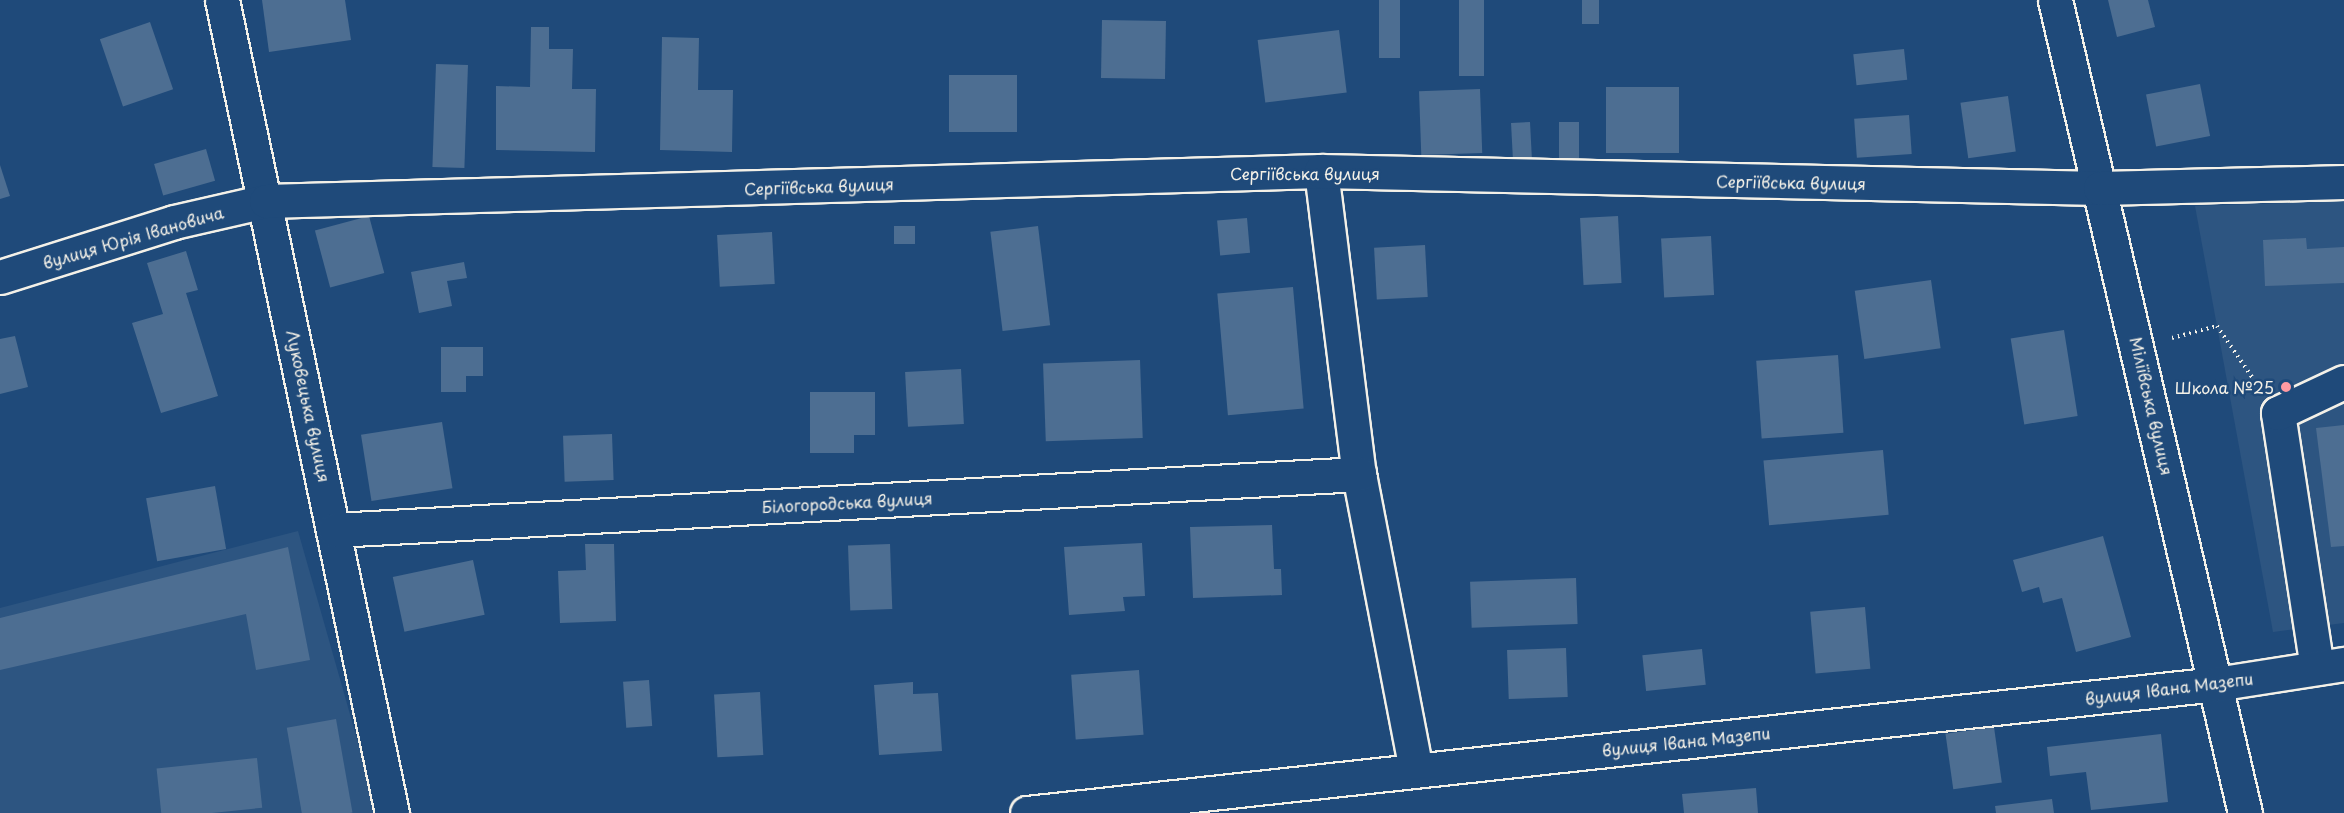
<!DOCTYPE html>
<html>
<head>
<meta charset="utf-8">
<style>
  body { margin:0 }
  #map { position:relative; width:2344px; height:813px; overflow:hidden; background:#1f4a7a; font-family:"Playpen Sans",sans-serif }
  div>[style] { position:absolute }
  .built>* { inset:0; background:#2d5581 }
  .building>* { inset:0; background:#4d6e92; transform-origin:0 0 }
  .path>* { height:4px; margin-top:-2px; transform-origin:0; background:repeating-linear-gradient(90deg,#f4f1e8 0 1.5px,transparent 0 6px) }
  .roads { filter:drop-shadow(2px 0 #f4f1e8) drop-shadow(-2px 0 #f4f1e8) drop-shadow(0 2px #f4f1e8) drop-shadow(0 -2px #f4f1e8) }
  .minor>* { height:33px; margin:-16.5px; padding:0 16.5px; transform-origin:16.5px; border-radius:16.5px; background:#1f4a7a }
  .dots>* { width:16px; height:16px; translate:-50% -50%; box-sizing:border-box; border:3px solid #1f4a7a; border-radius:50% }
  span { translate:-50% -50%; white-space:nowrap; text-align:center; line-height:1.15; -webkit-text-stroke:5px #1f4a7a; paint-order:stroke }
  .street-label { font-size:16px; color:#f4f1e8 }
  .poi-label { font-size:16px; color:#f4f1e8 }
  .right { translate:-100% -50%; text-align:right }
</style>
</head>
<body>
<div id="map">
  <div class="built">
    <i style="clip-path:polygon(2344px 201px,2344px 623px,2273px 632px,2195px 206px)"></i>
    <i style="clip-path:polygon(298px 531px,378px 813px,0 813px,0 608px)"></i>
  </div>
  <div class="building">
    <i style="clip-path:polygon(262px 0,345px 0,351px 40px,269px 52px)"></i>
    <i style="left:1379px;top:0;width:21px;height:58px"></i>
    <i style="left:1459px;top:0;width:25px;height:76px"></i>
    <i style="left:1582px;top:0;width:17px;height:24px"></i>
    <i style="clip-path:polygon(2108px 0,2148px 0,2155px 27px,2117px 37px)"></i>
    <i style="left:1102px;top:20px;width:64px;height:58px;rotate:1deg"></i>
    <i style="left:150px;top:22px;width:71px;height:53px;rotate:71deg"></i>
    <i style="clip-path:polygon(531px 27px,549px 27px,549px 49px,573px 49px,572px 89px,596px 89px,595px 152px,496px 150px,496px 86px,530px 87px)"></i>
    <i style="left:1339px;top:30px;width:63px;height:82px;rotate:83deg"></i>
    <i style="clip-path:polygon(662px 37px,699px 38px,698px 90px,733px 90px,732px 152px,660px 150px)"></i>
    <i style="left:1904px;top:49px;width:31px;height:51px;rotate:84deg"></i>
    <i style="left:436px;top:64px;width:32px;height:103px;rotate:2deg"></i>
    <i style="left:949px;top:75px;width:68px;height:57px"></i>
    <i style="left:2200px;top:84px;width:53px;height:55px;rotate:79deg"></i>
    <i style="left:1606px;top:87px;width:73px;height:66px"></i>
    <i style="left:1480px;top:89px;width:64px;height:61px;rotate:88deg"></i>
    <i style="left:2008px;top:96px;width:56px;height:48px;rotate:82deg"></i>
    <i style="left:1909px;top:115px;width:39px;height:55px;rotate:86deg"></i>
    <i style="left:1530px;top:122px;width:37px;height:19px;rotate:87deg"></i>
    <i style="left:1559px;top:122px;width:20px;height:36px"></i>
    <i style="left:206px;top:149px;width:33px;height:54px;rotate:74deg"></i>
    <i style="clip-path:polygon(0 165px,10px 196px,0 199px)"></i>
    <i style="left:369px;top:216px;width:59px;height:56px;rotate:75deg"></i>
    <i style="left:1618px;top:216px;width:67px;height:38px;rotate:87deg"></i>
    <i style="left:1247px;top:218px;width:35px;height:30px;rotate:85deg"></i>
    <i style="left:915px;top:226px;width:18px;height:21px;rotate:90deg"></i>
    <i style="left:1038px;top:226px;width:100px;height:48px;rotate:83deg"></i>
    <i style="left:772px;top:232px;width:52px;height:55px;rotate:87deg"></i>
    <i style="left:1711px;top:236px;width:59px;height:50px;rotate:87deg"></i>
    <i style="clip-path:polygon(2306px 238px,2307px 249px,2344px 247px,2344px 283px,2265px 286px,2263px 240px)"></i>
    <i style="left:1425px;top:245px;width:52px;height:51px;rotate:87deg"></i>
    <i style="clip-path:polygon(186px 251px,198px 290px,186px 293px,218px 396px,161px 413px,132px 323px,163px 314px,147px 263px)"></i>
    <i style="clip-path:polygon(464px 262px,467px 278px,447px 281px,452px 306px,419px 313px,411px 272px)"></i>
    <i style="left:1931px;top:280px;width:69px;height:77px;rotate:82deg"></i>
    <i style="left:1293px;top:287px;width:122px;height:76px;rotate:85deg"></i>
    <i style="left:2064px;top:330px;width:87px;height:54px;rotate:81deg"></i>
    <i style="clip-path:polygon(15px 336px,28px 387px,0 394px,0 339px)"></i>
    <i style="clip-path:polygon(441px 347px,483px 347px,483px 376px,466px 376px,466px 392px,441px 392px)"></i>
    <i style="left:1838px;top:355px;width:78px;height:82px;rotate:86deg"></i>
    <i style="left:1140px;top:360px;width:78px;height:97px;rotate:88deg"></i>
    <i style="left:961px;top:369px;width:55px;height:56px;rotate:87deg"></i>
    <i style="clip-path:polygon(810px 392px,875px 392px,875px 435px,854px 435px,854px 453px,810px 453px)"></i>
    <i style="left:442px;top:422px;width:67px;height:82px;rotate:81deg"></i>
    <i style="clip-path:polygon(2344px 425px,2344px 546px,2331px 547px,2316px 428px)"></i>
    <i style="left:612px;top:434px;width:46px;height:49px;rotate:88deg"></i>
    <i style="left:1883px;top:450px;width:65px;height:120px;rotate:85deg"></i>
    <i style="left:215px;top:486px;width:64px;height:70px;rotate:80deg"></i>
    <i style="clip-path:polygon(1272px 525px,1274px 569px,1281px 569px,1282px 595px,1193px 598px,1190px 527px)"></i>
    <i style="clip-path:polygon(2103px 536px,2131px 637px,2076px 652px,2062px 598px,2043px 603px,2039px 587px,2022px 592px,2013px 560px)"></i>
    <i style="clip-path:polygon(1142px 543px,1145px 596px,1123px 597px,1125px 611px,1069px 615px,1064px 547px)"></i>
    <i style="clip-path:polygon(585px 544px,614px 544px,616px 621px,560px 623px,558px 571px,586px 570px)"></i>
    <i style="left:890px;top:544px;width:65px;height:42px;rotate:88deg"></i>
    <i style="clip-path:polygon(288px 547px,310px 660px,256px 670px,246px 614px,0 670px,0 618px)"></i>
    <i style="left:473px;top:560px;width:56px;height:82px;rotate:78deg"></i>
    <i style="left:1576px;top:578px;width:46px;height:106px;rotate:88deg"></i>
    <i style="left:1865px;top:607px;width:62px;height:55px;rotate:85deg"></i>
    <i style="left:1566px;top:648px;width:49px;height:59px;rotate:88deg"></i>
    <i style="left:1702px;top:649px;width:36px;height:60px;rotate:84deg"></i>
    <i style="left:1139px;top:670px;width:65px;height:68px;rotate:86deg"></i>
    <i style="left:649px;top:680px;width:46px;height:26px;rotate:86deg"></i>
    <i style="clip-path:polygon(913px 682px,913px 694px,938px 693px,942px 751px,879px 755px,874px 685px)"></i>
    <i style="left:760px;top:692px;width:63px;height:46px;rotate:87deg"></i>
    <i style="left:336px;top:719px;width:95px;height:50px;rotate:80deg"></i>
    <i style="left:1994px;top:727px;width:56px;height:49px;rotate:82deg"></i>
    <i style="clip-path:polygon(2161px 734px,2168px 802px,2091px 810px,2086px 772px,2050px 776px,2047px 747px)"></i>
    <i style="left:257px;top:758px;width:50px;height:101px;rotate:84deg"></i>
    <i style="clip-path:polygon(1756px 788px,1758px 813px,1684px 813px,1682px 794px)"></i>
    <i style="clip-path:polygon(2052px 799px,2054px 813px,1996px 813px,1995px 806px)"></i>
  </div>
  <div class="path">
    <i style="left:2172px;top:338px;width:47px;rotate:-14.9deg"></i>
    <i style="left:2217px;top:326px;width:69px;rotate:55.6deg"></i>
  </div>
  <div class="roads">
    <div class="minor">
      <i style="left:222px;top:0;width:831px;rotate:78.19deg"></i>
      <i style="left:2055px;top:0;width:835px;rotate:76.85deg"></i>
      <i style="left:1321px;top:171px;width:305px;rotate:82.9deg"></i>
      <i style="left:1359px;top:474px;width:302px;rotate:79.1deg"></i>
      <i style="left:0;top:277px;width:182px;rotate:-17.5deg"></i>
      <i style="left:174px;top:222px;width:94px;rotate:-12.9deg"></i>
      <i style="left:266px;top:201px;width:1055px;rotate:-1.63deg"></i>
      <i style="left:1321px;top:171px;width:779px;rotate:1.25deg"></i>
      <i style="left:2100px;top:188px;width:244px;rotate:-1.4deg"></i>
      <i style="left:335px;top:530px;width:1026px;rotate:-3.13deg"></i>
      <i style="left:2317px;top:668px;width:258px;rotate:-98.7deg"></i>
      <i style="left:2278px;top:413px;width:73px;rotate:-25.2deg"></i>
      <i style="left:1027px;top:813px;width:1196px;rotate:-6.19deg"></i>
      <i style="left:2216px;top:684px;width:130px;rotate:-8.9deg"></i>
    </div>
  </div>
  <div class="dots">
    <i style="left:2286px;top:387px;background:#ff9aa2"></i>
  </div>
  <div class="street-label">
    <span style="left:1305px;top:173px">Сергіївська вулиця</span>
    <span style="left:1791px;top:182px;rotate:1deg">Сергіївська вулиця</span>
    <span style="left:819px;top:186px;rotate:-2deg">Сергіївська вулиця</span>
    <span style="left:133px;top:237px;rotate:-16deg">вулиця Юрія Івановича</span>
    <span style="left:309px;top:406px;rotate:78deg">Луковецька вулиця</span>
    <span style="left:2152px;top:406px;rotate:77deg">Міліївська вулиця</span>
    <span style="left:847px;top:502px;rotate:-3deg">Білогородська вулиця</span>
    <span style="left:2169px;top:688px;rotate:-7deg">вулиця Івана Мазепи</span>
    <span style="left:1686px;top:741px;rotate:-6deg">вулиця Івана Мазепи</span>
  </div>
  <div class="poi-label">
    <span class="right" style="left:2274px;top:387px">Школа №25</span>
  </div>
</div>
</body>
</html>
